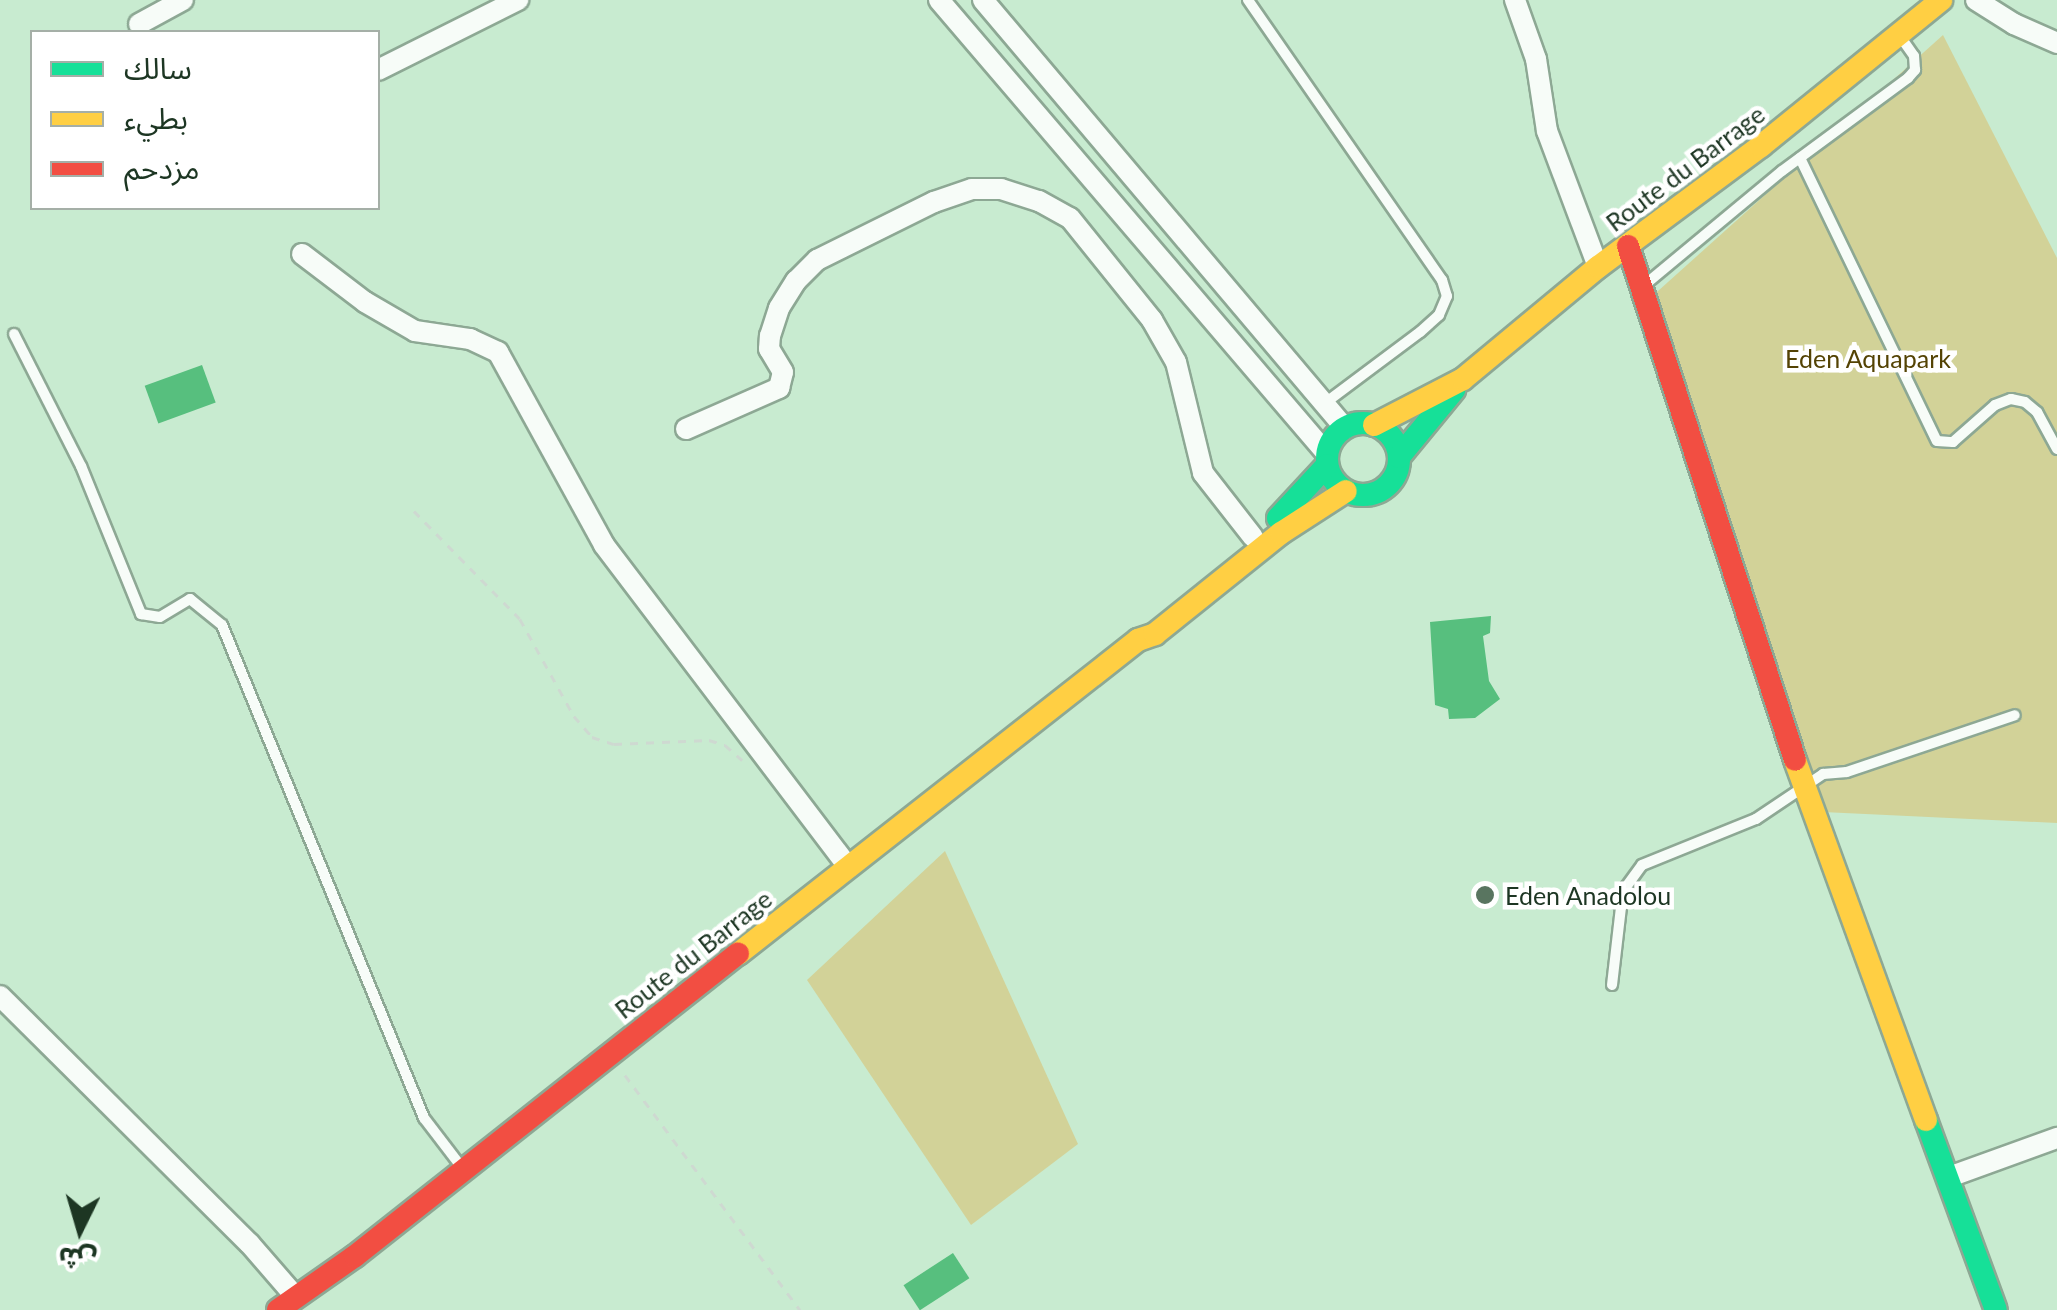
<!DOCTYPE html>
<html>
<head>
<meta charset="utf-8">
<style>
  body { margin:0 }
  #map { position:relative; width:2057px; height:1310px; overflow:hidden; background:#c8ebd0; font-family:Lato,"Noto Sans Arabic",sans-serif }
  div>[style] { position:absolute }
  .green>* { inset:0; background:#d2d298 }
  .water>* { inset:0; background:#57bf7e; transform-origin:0 0 }
  .path>* { height:2.5px; margin-top:-1.25px; transform-origin:0; background:repeating-linear-gradient(90deg,#ced9d1 0 8px,transparent 0 16px) }
  .roads { filter:drop-shadow(2px 0 #8da894) drop-shadow(-2px 0 #8da894) drop-shadow(0 2px #8da894) drop-shadow(0 -2px #8da894) }
  .lane>* { height:10px; margin:-5px; padding:0 5px; transform-origin:5px; border-radius:5px; background:#f7fcf8 }
  .street>* { height:20px; margin:-10px; padding:0 10px; transform-origin:10px; border-radius:10px; background:#f7fcf8 }
  .fast>* { height:22px; margin:-11px; padding:0 11px; transform-origin:11px; border-radius:11px; background:#16e098 }
  .fast>.ring { margin:-11px; padding:0; box-sizing:content-box; background:none; border:22px solid #16e098; border-radius:50% }
  .slow>* { height:22px; margin:-11px; padding:0 11px; transform-origin:11px; border-radius:11px; background:#ffcf43 }
  .jam>* { height:22px; margin:-11px; padding:0 11px; transform-origin:11px; border-radius:11px; background:#f24e42 }
  .dots>* { width:28px; height:28px; translate:-50% -50%; box-sizing:border-box; border:5px solid #fff; border-radius:50% }
  span { translate:-50% -50%; white-space:nowrap; text-align:center; line-height:1.15; -webkit-text-stroke:9px #fff; paint-order:stroke }
  .street-label { font-size:25px; color:#1d3623 }
  .park-label { font-size:25px; color:#544304 }
  .poi-label { font-size:25px; color:#1d3623 }
  .left { translate:0 -50%; text-align:left }
  .legend { position:absolute; left:30px; top:30px; width:350px; height:180px; box-sizing:border-box; background:#fff; border:2px solid #a5afa7; margin:0; padding:12px 18px; list-style:none; font-size:30px; color:#1d3623 }
  .legend li { display:flex; align-items:center; gap:20px; height:50px }
  .legend b { width:50px; border:2px solid #a5afa7 }
  .north { position:absolute; left:30px; top:1180px; width:100px; height:100px; -webkit-text-stroke:8px #fff; paint-order:stroke; rotate:185deg; font-size:28px; font-weight:700; line-height:40px; text-align:center; color:#1d3623 }
  .north::after { content:''; display:block; margin:auto; width:35px; height:45px; background:#1d3623; clip-path:polygon(50% 0,100% 100%,50% 72%,0 100%) }
</style>
</head>
<body>
<div id="map">
  <div class="green">
    <i style="clip-path:polygon(1943px 35px,2057px 258px,2057px 823px,1823px 812px,1648px 300px)"></i>
    <i style="clip-path:polygon(945px 851px,1078px 1144px,971px 1225px,807px 980px)"></i>
  </div>
  <div class="water">
    <i style="left:202px;top:365px;width:40px;height:61px;rotate:70deg"></i>
    <i style="clip-path:polygon(1491px 616px,1490px 633px,1483px 636px,1489px 681px,1500px 699px,1475px 718px,1449px 719px,1448px 709px,1435px 705px,1430px 622px)"></i>
    <i style="left:953px;top:1253px;width:30px;height:59px;rotate:57deg"></i>
  </div>
  <div class="path">
    <i style="left:414px;top:511px;width:151px;rotate:45.5deg"></i>
    <i style="left:520px;top:619px;width:111px;rotate:60.9deg"></i>
    <i style="left:574px;top:716px;width:28px;rotate:49deg"></i>
    <i style="left:592px;top:737px;width:23px;rotate:18deg"></i>
    <i style="left:614px;top:744px;width:95px;rotate:-2.4deg"></i>
    <i style="left:709px;top:740px;width:17px;rotate:17deg"></i>
    <i style="left:725px;top:745px;width:23px;rotate:41deg"></i>
    <i style="left:625px;top:1075px;width:293px;rotate:53.3deg"></i>
  </div>
  <div class="roads">
    <div class="lane">
      <i style="left:1248px;top:0;width:341px;rotate:55.3deg"></i>
      <i style="left:1442px;top:280px;width:17px;rotate:73deg"></i>
      <i style="left:1447px;top:296px;width:21px;rotate:113deg"></i>
      <i style="left:1439px;top:315px;width:25px;rotate:138deg"></i>
      <i style="left:1420px;top:332px;width:119px;rotate:143.2deg"></i>
      <i style="left:1800px;top:158px;width:314px;rotate:64.2deg"></i>
      <i style="left:1937px;top:441px;width:16px;rotate:4deg"></i>
      <i style="left:1953px;top:442px;width:56px;rotate:-41.4deg"></i>
      <i style="left:1995px;top:405px;width:17px;rotate:-21deg"></i>
      <i style="left:2011px;top:399px;width:14px;rotate:12deg"></i>
      <i style="left:2025px;top:402px;width:16px;rotate:40deg"></i>
      <i style="left:2037px;top:412px;width:42px;rotate:61.6deg"></i>
      <i style="left:1647px;top:283px;width:175px;rotate:-39.7deg"></i>
      <i style="left:1782px;top:171px;width:157px;rotate:-36.4deg"></i>
      <i style="left:1908px;top:78px;width:11px;rotate:-49deg"></i>
      <i style="left:1915px;top:70px;width:14px;rotate:-94deg"></i>
      <i style="left:1914px;top:56px;width:21px;rotate:-125deg"></i>
      <i style="left:14px;top:334px;width:148px;rotate:63.1deg"></i>
      <i style="left:81px;top:466px;width:160px;rotate:67.9deg"></i>
      <i style="left:141px;top:614px;width:19px;rotate:9deg"></i>
      <i style="left:160px;top:617px;width:35px;rotate:-31deg"></i>
      <i style="left:190px;top:599px;width:41px;rotate:39.1deg"></i>
      <i style="left:222px;top:625px;width:533px;rotate:67.72deg"></i>
      <i style="left:424px;top:1118px;width:64px;rotate:52.6deg"></i>
      <i style="left:1612px;top:985px;width:79px;rotate:-83.4deg"></i>
      <i style="left:1621px;top:907px;width:21px;rotate:-76deg"></i>
      <i style="left:1626px;top:887px;width:27px;rotate:-54deg"></i>
      <i style="left:1642px;top:865px;width:123px;rotate:-22deg"></i>
      <i style="left:1756px;top:819px;width:81px;rotate:-33.9deg"></i>
      <i style="left:1823px;top:774px;width:24px;rotate:-5deg"></i>
      <i style="left:1847px;top:772px;width:177px;rotate:-18.7deg"></i>
    </div>
    <div class="street">
      <i style="left:939px;top:0;width:597px;rotate:49.48deg"></i>
      <i style="left:983px;top:0;width:561px;rotate:49.78deg"></i>
      <i style="left:1515px;top:0;width:63px;rotate:70.4deg"></i>
      <i style="left:1536px;top:59px;width:73px;rotate:81.3deg"></i>
      <i style="left:1547px;top:131px;width:145px;rotate:69.4deg"></i>
      <i style="left:1976px;top:0;width:45px;rotate:32.3deg"></i>
      <i style="left:2014px;top:24px;width:47px;rotate:23.8deg"></i>
      <i style="left:139px;top:24px;width:50px;rotate:-28.6deg"></i>
      <i style="left:378px;top:70px;width:157px;rotate:-26.6deg"></i>
      <i style="left:302px;top:254px;width:79px;rotate:37.3deg"></i>
      <i style="left:365px;top:302px;width:58px;rotate:30.1deg"></i>
      <i style="left:415px;top:331px;width:56px;rotate:8.3deg"></i>
      <i style="left:470px;top:339px;width:31px;rotate:25deg"></i>
      <i style="left:498px;top:352px;width:220px;rotate:61.2deg"></i>
      <i style="left:604px;top:545px;width:405px;rotate:52.8deg"></i>
      <i style="left:686px;top:429px;width:102px;rotate:-23.8deg"></i>
      <i style="left:779px;top:388px;width:16px;rotate:-76deg"></i>
      <i style="left:783px;top:372px;width:27px;rotate:-121deg"></i>
      <i style="left:769px;top:349px;width:13px;rotate:-86deg"></i>
      <i style="left:770px;top:336px;width:29px;rotate:-72deg"></i>
      <i style="left:779px;top:308px;width:32px;rotate:-58deg"></i>
      <i style="left:796px;top:281px;width:30px;rotate:-45deg"></i>
      <i style="left:817px;top:260px;width:131px;rotate:-26.4deg"></i>
      <i style="left:934px;top:202px;width:40px;rotate:-18.9deg"></i>
      <i style="left:972px;top:189px;width:29px"></i>
      <i style="left:1001px;top:189px;width:40px;rotate:18deg"></i>
      <i style="left:1039px;top:201px;width:35px;rotate:29deg"></i>
      <i style="left:1070px;top:218px;width:131px;rotate:51.2deg"></i>
      <i style="left:1152px;top:320px;width:48px;rotate:60.3deg"></i>
      <i style="left:1176px;top:362px;width:114px;rotate:76.3deg"></i>
      <i style="left:1203px;top:473px;width:81px;rotate:52deg"></i>
      <i style="left:0;top:996px;width:351px;rotate:44.8deg"></i>
      <i style="left:249px;top:1243px;width:69px;rotate:49.1deg"></i>
      <i style="left:1949px;top:1177px;width:115px;rotate:-19.9deg"></i>
    </div>
    <div class="fast">
      <i class="ring" style="left:1327px;top:423px;width:50px;height:50px"></i>
      <i style="left:1399px;top:457px;width:87px;rotate:-50.6deg"></i>
      <i style="left:1278px;top:518px;width:72px;rotate:-47.2deg"></i>
      <i style="left:1926px;top:1120px;width:202px;rotate:69.8deg"></i>
    </div>
    <div class="slow">
      <i style="left:1374px;top:425px;width:100px;rotate:-27.3deg"></i>
      <i style="left:1463px;top:379px;width:175px;rotate:-39.7deg"></i>
      <i style="left:1598px;top:267px;width:203px;rotate:-36.6deg"></i>
      <i style="left:1761px;top:146px;width:232px;rotate:-39deg"></i>
      <i style="left:1795px;top:760px;width:383px;rotate:70deg"></i>
      <i style="left:738px;top:954px;width:509px;rotate:-38.13deg"></i>
      <i style="left:1138px;top:640px;width:18px;rotate:-19deg"></i>
      <i style="left:1155px;top:634px;width:161px;rotate:-38.7deg"></i>
      <i style="left:1281px;top:533px;width:77px;rotate:-32.9deg"></i>
    </div>
    <div class="jam">
      <i style="left:1628px;top:246px;width:540px;rotate:72deg"></i>
      <i style="left:278px;top:1310px;width:94px;rotate:-35deg"></i>
      <i style="left:355px;top:1256px;width:488px;rotate:-38.3deg"></i>
    </div>
  </div>
  <div class="dots">
    <i style="left:1485px;top:895px;background:#597560"></i>
  </div>
  <div class="street-label">
    <span style="left:1685px;top:168px;rotate:-37deg">Route du Barrage</span>
    <span style="left:693px;top:954px;rotate:-38deg">Route du Barrage</span>
  </div>
  <div class="park-label">
    <span style="left:1868px;top:358px">Eden Aquapark</span>
  </div>
  <div class="poi-label">
    <span class="left" style="left:1505px;top:895px">Eden Anadolou</span>
  </div>
  <ul class="legend">
  <li><b style="height:12px;background:#16e098"></b>سالك</li>
  <li><b style="height:12px;background:#ffcf43"></b>بطيء</li>
  <li><b style="height:12px;background:#f24e42"></b>مزدحم</li>
  </ul>
  <div class="north">ش</div>
</div>
</body>
</html>
